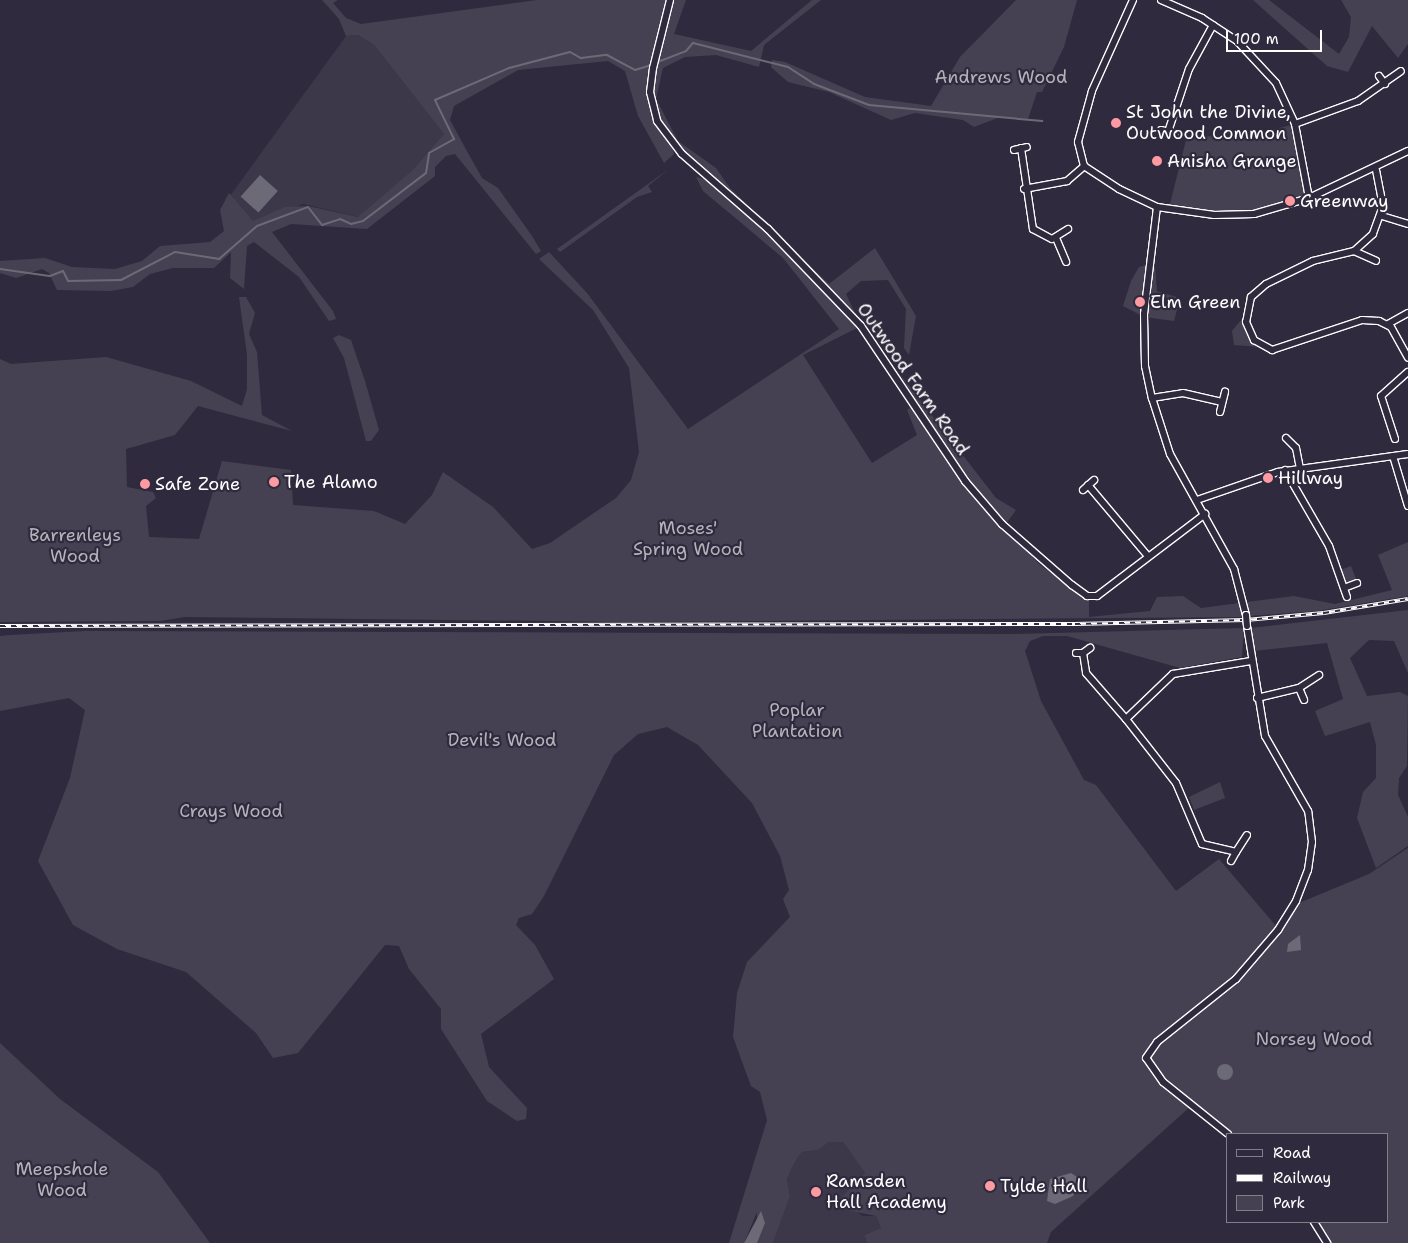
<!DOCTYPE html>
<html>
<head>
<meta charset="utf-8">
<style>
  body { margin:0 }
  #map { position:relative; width:1408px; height:1243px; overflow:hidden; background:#2f2a3d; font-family:"Shantell Sans",sans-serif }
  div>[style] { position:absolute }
  .built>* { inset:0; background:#3c3749 }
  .green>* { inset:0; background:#464152; transform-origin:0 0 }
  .water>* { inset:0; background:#6d6a77; transform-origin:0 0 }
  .round { border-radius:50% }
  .stream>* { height:2px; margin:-1px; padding:0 1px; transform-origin:1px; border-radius:1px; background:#6d6a77 }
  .roads { filter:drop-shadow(1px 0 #fff) drop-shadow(-1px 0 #fff) drop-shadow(0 1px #fff) drop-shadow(0 -1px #fff) }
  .street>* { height:6px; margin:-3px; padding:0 3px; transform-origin:3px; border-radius:3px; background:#2f2a3d }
  .rail>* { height:4px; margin-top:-2px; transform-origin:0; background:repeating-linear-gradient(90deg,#2f2a3d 0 5.5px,#fff 0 11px); box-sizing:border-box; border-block:1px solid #fff }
  .bridges { filter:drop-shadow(1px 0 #fff) drop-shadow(-1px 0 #fff) drop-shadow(0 1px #fff) drop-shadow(0 -1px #fff) }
  .street-bridge>* { height:6px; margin:-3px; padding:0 3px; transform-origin:3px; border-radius:3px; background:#2f2a3d }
  .dots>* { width:14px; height:14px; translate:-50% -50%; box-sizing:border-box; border:2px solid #2f2a3d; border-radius:50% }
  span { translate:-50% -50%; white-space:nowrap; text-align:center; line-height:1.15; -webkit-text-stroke:4.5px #2f2a3d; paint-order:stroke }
  .park-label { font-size:18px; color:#b5b3ba }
  .poi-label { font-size:18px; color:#fff }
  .left { translate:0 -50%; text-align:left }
  .street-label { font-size:18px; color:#fff }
  .legend { position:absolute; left:1226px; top:1133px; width:162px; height:90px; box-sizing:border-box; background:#2f2a3d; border:1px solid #827f8b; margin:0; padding:6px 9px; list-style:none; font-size:15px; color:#fff }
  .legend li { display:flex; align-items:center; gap:10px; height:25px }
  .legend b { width:25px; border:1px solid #827f8b }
  .scale { position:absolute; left:1226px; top:30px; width:96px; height:22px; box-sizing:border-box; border:2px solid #fff; border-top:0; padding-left:6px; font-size:15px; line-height:18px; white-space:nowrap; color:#fff; -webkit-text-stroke:4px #2f2a3d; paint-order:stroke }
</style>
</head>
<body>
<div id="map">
  <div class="built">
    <i style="clip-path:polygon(358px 35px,374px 45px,444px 134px,443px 145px,359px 217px,303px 204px,253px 225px,227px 200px,346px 36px)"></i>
    <i style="clip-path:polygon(829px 1142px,843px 1142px,865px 1173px,854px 1187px,850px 1207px,863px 1216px,876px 1216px,881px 1228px,864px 1235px,867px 1243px,773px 1243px,790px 1196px,787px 1177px,796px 1160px,802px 1152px,818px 1150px)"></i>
  </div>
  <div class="green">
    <i style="clip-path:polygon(322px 0,338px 0,333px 3px,346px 18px,361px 24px,537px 0,670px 0,649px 64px,650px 92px,658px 120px,651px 92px,654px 58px,671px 0,686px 0,674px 34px,751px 51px,812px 0,821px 0,764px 45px,759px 67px,716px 55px,685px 57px,663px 68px,656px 99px,678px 141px,716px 168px,730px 188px,829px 284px,875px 248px,916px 316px,909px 355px,904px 348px,906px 309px,888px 280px,861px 281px,846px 294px,861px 326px,803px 355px,872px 463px,917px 435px,907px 410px,915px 405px,1002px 524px,1040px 565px,1089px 599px,1089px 617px,1150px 611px,1157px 597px,1183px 596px,1201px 608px,1240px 603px,1242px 617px,632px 622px,185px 617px,160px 621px,0 622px,0 359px,11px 364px,106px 357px,191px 381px,242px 406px,247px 389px,247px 355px,239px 297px,246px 297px,255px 313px,249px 334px,257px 352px,262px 415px,292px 431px,198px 406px,175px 435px,126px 449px,127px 487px,153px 492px,156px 498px,146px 506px,149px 537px,199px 539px,222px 461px,291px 470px,293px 505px,374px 511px,405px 524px,432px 495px,443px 472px,493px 507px,532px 549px,550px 543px,616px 498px,631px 480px,639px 452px,629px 368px,593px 310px,539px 259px,549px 252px,587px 293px,688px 429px,839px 329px,783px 258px,703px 191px,696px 177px,713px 181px,670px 140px,674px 154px,664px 163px,638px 116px,625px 71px,608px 61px,518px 70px,454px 106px,450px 120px,468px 153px,482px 178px,498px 188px,532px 236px,541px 251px,536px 254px,455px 154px,446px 156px,435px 167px,435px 176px,367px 229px,291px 224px,272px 232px,333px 311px,336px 319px,329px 321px,299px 277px,254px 242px,247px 246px,244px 289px,230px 278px,231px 252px,214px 268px,173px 268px,150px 274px,133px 287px,111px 291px,57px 290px,49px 273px,42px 269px,16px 278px,0 273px,0 261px,45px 258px,72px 267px,115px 269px,142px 261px,160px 246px,210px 242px,224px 231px,220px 210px,229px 193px,253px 221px,285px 207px,308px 206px,358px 217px,413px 170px,444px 134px,374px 45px,358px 35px,346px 36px,339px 19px)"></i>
    <i style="clip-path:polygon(1016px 0,1077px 0,1064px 47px,1042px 92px,1037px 92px,1028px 119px,1000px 117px,974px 127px,963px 120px,915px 113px,891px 120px,829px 92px,788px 82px,771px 67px,772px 60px,785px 62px,865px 97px,931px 106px,960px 57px)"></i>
    <i style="clip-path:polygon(1253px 0,1269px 0,1339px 54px,1349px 37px,1351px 17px,1341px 0,1408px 0,1408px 44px,1398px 58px,1372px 26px,1348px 72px,1327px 66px)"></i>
    <i style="clip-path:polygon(1295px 124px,1309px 198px,1232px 215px,1169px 208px,1187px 136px,1242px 137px)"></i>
    <i style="clip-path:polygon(669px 169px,648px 186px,652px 192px,637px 197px,560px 252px,557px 249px)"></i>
    <i style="clip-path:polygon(1147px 265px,1155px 266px,1157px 291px,1180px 298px,1174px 321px,1144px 317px,1123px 306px,1131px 281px,1139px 267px)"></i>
    <i style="clip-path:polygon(1246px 314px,1246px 322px,1261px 347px,1234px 345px,1232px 331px)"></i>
    <i style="clip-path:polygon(339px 335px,351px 340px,365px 381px,379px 430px,371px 441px,366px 441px,344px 358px,333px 338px)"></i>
    <i style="clip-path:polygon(900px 374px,996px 498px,1016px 510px,1005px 525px,966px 481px)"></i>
    <i style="clip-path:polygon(1408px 542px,1408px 596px,1317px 611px,1249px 616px,1247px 602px,1294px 596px,1335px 604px,1392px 590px,1378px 555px)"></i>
    <i style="left:1351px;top:566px;width:14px;height:14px;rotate:69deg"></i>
    <i style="clip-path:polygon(1408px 610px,1408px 673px,1394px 641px,1369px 640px,1350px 658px,1367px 696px,1400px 692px,1408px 696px,1407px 766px,1399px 778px,1398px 795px,1408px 817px,1408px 846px,1376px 868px,1357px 818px,1363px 792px,1376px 778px,1376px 745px,1370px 722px,1325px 736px,1315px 711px,1343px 699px,1327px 643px,1254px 651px,1251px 628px)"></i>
    <i style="clip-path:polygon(1244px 628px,1242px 657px,1180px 668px,1067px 636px,1043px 636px,1030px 641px,1025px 651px,1041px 701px,1084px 780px,1096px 785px,1176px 891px,1219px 859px,1276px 926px,1234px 978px,1153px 1041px,1153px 1051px,1239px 981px,1299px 903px,1369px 874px,1408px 848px,1408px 1243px,1325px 1243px,1312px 1222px,1387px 1222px,1387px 1134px,1229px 1134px,1158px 1071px,1164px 1082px,1192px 1105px,1051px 1232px,1047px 1243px,867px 1243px,864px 1235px,881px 1228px,876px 1216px,832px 1207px,865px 1173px,843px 1142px,829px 1142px,818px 1150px,802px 1152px,796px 1160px,787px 1178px,790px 1196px,773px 1243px,757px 1243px,757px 1212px,744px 1243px,729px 1243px,767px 1120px,760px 1092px,751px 1086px,733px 1037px,737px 993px,747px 962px,790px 917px,783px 899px,789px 890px,780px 856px,752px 803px,698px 745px,667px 727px,638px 734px,614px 755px,544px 896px,532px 914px,519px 918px,516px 925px,535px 945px,554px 979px,481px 1034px,489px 1067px,527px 1108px,526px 1119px,517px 1121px,487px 1101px,441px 1029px,441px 1009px,409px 969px,399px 946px,385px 945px,298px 1053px,273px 1058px,256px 1033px,186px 972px,117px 949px,73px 925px,38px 861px,70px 778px,85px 710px,69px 698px,0 711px,0 636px,10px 635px,86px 631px,1015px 634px)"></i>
    <i style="clip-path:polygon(1220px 782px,1225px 798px,1194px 810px,1189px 797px)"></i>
    <i style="clip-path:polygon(0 1043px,60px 1099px,158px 1172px,210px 1243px,0 1243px)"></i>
  </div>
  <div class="water">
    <i style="left:260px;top:175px;width:24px;height:29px;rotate:42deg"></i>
    <i style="clip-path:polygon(1300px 935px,1301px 950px,1287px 952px,1288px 944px)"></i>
    <i class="round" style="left:1217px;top:1064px;width:16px;height:16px"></i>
    <i style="clip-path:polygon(1071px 1173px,1080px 1179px,1073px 1196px,1055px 1204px,1047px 1201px,1050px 1179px)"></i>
    <i style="clip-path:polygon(761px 1211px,765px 1223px,757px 1243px,744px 1243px)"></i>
  </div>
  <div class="stream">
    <i style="left:655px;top:63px;width:33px;rotate:-21deg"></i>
    <i style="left:686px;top:51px;width:11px;rotate:-49deg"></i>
    <i style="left:693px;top:43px;width:98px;rotate:14.2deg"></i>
    <i style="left:788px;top:67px;width:31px;rotate:33deg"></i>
    <i style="left:814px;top:84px;width:59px;rotate:20.9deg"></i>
    <i style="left:869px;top:105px;width:174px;rotate:5.3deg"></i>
    <i style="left:0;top:269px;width:50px;rotate:8deg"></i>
    <i style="left:50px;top:276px;width:14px;rotate:-21deg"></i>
    <i style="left:63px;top:271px;width:11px;rotate:63deg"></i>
    <i style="left:68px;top:281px;width:53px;rotate:-1.1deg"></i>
    <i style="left:121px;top:280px;width:61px;rotate:-27.4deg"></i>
    <i style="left:175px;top:252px;width:45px;rotate:9deg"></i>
    <i style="left:219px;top:259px;width:50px;rotate:-41deg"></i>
    <i style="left:257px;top:226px;width:54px;rotate:-20.4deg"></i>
    <i style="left:308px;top:207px;width:23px;rotate:52deg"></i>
    <i style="left:322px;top:225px;width:19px;rotate:-18deg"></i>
    <i style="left:340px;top:219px;width:12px;rotate:24deg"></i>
    <i style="left:351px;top:224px;width:12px;rotate:-14deg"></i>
    <i style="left:363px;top:221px;width:79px;rotate:-37.3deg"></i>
    <i style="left:426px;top:173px;width:20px;rotate:-81deg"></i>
    <i style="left:429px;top:153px;width:29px;rotate:-29deg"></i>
    <i style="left:454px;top:139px;width:43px;rotate:-116deg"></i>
    <i style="left:435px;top:100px;width:81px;rotate:-23.4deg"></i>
    <i style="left:509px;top:68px;width:63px;rotate:-14.7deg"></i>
    <i style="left:570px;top:52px;width:13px;rotate:29deg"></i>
    <i style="left:581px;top:58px;width:26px;rotate:-7deg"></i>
    <i style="left:607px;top:55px;width:32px;rotate:28deg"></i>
    <i style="left:635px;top:70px;width:17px;rotate:-17deg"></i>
  </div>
  <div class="roads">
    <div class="street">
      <i style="left:670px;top:0;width:70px;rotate:104deg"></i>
      <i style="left:653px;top:68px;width:24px;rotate:97deg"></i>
      <i style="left:650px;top:92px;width:30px;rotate:76deg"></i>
      <i style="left:657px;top:121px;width:41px;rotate:52.9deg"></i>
      <i style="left:682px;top:154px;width:114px;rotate:41.1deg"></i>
      <i style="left:768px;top:229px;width:134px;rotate:46.2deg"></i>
      <i style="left:861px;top:326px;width:187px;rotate:56.1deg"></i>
      <i style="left:965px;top:481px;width:57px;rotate:49.3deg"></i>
      <i style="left:1002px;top:524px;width:93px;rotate:41.1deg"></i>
      <i style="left:1072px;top:585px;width:19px;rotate:36deg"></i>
      <i style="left:1087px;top:596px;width:10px"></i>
      <i style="left:1097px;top:596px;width:136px;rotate:-37.2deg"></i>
      <i style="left:1133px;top:0;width:100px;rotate:114.3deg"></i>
      <i style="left:1092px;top:91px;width:53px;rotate:105.4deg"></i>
      <i style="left:1078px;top:142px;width:25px;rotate:76deg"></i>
      <i style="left:1084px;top:166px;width:42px;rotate:33.3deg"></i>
      <i style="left:1119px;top:189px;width:42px;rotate:25.3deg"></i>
      <i style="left:1157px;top:207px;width:58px;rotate:8deg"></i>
      <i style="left:1214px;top:215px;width:40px;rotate:-1.4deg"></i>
      <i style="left:1254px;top:214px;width:57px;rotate:-16.2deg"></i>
      <i style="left:1309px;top:198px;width:110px;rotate:-25.4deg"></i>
      <i style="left:1161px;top:0;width:45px;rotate:23.7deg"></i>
      <i style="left:1202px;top:18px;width:42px;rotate:33.3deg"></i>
      <i style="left:1237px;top:41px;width:57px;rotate:47.1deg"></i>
      <i style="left:1276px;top:83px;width:45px;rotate:65.1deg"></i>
      <i style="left:1295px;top:124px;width:75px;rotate:79.3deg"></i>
      <i style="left:1379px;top:76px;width:10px;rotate:53deg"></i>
      <i style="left:1295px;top:124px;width:67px;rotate:-20.1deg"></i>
      <i style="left:1358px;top:101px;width:52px;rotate:-34.9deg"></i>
      <i style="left:1161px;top:130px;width:15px;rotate:16deg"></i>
      <i style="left:1168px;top:132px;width:66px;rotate:-71.6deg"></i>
      <i style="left:1189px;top:69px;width:50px;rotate:-61.4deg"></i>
      <i style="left:1021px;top:148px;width:82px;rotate:81.6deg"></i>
      <i style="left:1033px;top:229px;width:21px;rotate:28deg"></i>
      <i style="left:1052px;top:239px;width:19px;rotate:-32deg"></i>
      <i style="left:1014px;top:150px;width:13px;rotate:-13deg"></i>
      <i style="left:1376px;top:170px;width:37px;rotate:79deg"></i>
      <i style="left:1383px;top:206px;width:30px;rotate:110deg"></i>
      <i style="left:1373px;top:234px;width:25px;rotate:138deg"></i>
      <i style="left:1354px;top:251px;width:42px;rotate:166.3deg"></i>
      <i style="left:1313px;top:261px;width:52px;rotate:153.9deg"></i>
      <i style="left:1266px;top:284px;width:20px;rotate:139deg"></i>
      <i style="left:1251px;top:297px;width:25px;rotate:101deg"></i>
      <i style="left:1246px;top:322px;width:20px;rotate:66deg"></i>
      <i style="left:1254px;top:340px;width:21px;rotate:29deg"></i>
      <i style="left:1272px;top:350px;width:95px;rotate:-18.4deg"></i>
      <i style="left:1362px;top:320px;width:17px;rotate:3deg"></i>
      <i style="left:1379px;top:321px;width:13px;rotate:27deg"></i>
      <i style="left:1391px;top:327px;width:35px;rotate:61deg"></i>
      <i style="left:1024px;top:189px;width:44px;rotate:-10.5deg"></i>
      <i style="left:1067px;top:181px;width:23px;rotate:-41deg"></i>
      <i style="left:1157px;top:207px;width:108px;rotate:96.9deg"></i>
      <i style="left:1144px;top:314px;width:52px;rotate:88.9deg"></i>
      <i style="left:1145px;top:366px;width:33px;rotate:78deg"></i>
      <i style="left:1152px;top:398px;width:59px;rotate:72.2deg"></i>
      <i style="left:1170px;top:454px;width:132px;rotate:60.9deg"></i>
      <i style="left:1234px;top:569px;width:48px;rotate:75.4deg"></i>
      <i style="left:1382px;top:216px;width:27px;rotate:17deg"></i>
      <i style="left:1056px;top:238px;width:26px;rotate:67deg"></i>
      <i style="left:1354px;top:251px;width:24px;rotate:24deg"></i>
      <i style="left:1388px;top:324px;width:23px;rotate:-29deg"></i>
      <i style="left:1152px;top:398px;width:31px;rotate:-9deg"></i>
      <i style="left:1183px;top:393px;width:40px;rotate:13deg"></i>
      <i style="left:1220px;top:412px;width:21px;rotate:-76deg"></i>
      <i style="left:1286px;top:438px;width:14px;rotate:45deg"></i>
      <i style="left:1296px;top:448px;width:21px;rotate:79deg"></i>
      <i style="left:1395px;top:439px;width:45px;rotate:-108deg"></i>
      <i style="left:1381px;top:396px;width:36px;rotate:-42deg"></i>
      <i style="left:1393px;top:456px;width:52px;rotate:73.3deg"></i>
      <i style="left:1285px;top:470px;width:88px;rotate:59.9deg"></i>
      <i style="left:1329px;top:546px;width:54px;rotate:70.6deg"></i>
      <i style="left:1088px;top:485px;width:92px;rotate:49.9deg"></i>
      <i style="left:1083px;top:490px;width:15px;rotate:-42deg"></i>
      <i style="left:1197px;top:500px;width:86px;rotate:-19.1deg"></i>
      <i style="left:1278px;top:472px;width:131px;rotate:-7.9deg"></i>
      <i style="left:1344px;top:588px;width:14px;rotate:-21deg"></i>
      <i style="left:1076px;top:653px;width:7px"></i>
      <i style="left:1083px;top:653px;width:20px;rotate:81deg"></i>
      <i style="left:1086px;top:673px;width:61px;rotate:49deg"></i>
      <i style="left:1126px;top:719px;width:65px;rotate:-43.8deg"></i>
      <i style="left:1173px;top:674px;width:79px;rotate:-9.5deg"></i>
      <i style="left:1083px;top:653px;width:9px;rotate:-36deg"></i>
      <i style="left:1299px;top:688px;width:13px;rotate:67deg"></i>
      <i style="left:1257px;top:698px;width:43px;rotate:-13.4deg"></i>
      <i style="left:1299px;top:688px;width:24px;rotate:-33deg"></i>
      <i style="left:1126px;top:719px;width:81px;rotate:52deg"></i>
      <i style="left:1176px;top:783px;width:66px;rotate:66.9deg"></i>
      <i style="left:1202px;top:844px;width:35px;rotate:13deg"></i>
      <i style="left:1236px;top:852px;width:20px;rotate:-57deg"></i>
      <i style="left:1231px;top:861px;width:10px;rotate:-61deg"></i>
      <i style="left:1228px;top:1134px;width:83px;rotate:-141.3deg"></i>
      <i style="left:1163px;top:1082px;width:29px;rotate:-125deg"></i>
      <i style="left:1146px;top:1058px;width:19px;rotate:-55deg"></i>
      <i style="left:1157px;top:1042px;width:101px;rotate:-38.6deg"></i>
      <i style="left:1236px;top:979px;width:65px;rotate:-49.4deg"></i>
      <i style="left:1278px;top:930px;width:34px;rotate:-58deg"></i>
      <i style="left:1296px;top:901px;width:33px;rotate:-69deg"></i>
      <i style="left:1308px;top:870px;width:28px;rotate:-82deg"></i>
      <i style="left:1312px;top:842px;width:31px;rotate:-97deg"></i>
      <i style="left:1308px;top:811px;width:86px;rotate:-119.8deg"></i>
      <i style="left:1265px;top:736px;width:111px;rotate:-99.3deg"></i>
      <i style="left:1314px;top:1222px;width:25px;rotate:58deg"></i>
    </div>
  </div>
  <div class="rail">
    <i style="left:0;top:626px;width:1075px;rotate:-0.11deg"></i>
    <i style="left:1075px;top:624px;width:171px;rotate:-1.3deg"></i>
    <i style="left:1246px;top:620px;width:78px;rotate:-5.1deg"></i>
    <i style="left:1324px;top:613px;width:85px;rotate:-9.5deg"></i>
  </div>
  <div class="bridges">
    <div class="street-bridge">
      <i style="left:1246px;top:615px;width:11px;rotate:85deg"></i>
    </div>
  </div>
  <div class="dots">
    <i style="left:1116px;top:123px;background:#ff9aa2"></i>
    <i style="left:1157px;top:161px;background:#ff9aa2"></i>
    <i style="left:1290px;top:201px;background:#ff9aa2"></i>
    <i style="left:1140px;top:302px;background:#ff9aa2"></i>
    <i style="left:1268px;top:478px;background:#ff9aa2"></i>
    <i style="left:274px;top:482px;background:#ff9aa2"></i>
    <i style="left:145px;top:484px;background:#ff9aa2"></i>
    <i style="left:990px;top:1186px;background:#ff9aa2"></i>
    <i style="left:816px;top:1192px;background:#ff9aa2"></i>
  </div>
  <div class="park-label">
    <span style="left:1001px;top:77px">Andrews Wood</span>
    <span style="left:688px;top:539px">Moses'<br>Spring Wood</span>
    <span style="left:75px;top:546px">Barrenleys<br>Wood</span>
    <span style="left:797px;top:721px">Poplar<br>Plantation</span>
    <span style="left:502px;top:740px">Devil's Wood</span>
    <span style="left:231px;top:811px">Crays Wood</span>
    <span style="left:1314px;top:1039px">Norsey Wood</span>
    <span style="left:62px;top:1180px">Meepshole<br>Wood</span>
  </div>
  <div class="poi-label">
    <span class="left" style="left:1126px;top:123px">St John the Divine,<br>Outwood Common</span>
    <span class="left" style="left:1167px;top:161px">Anisha Grange</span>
    <span class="left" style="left:1300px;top:201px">Greenway</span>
    <span class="left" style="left:1150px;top:302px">Elm Green</span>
    <span class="left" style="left:1278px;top:478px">Hillway</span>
    <span class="left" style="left:284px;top:482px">The Alamo</span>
    <span class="left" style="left:155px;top:484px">Safe Zone</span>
    <span class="left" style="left:826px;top:1192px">Ramsden<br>Hall Academy</span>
    <span class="left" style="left:1000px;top:1186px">Tylde Hall</span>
  </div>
  <div class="street-label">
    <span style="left:913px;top:379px;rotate:55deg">Outwood Farm Road</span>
  </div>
  <ul class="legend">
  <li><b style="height:6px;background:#2f2a3d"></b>Road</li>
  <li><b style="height:6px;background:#fff"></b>Railway</li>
  <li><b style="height:14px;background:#464152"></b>Park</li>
  </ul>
  <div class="scale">100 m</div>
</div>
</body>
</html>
